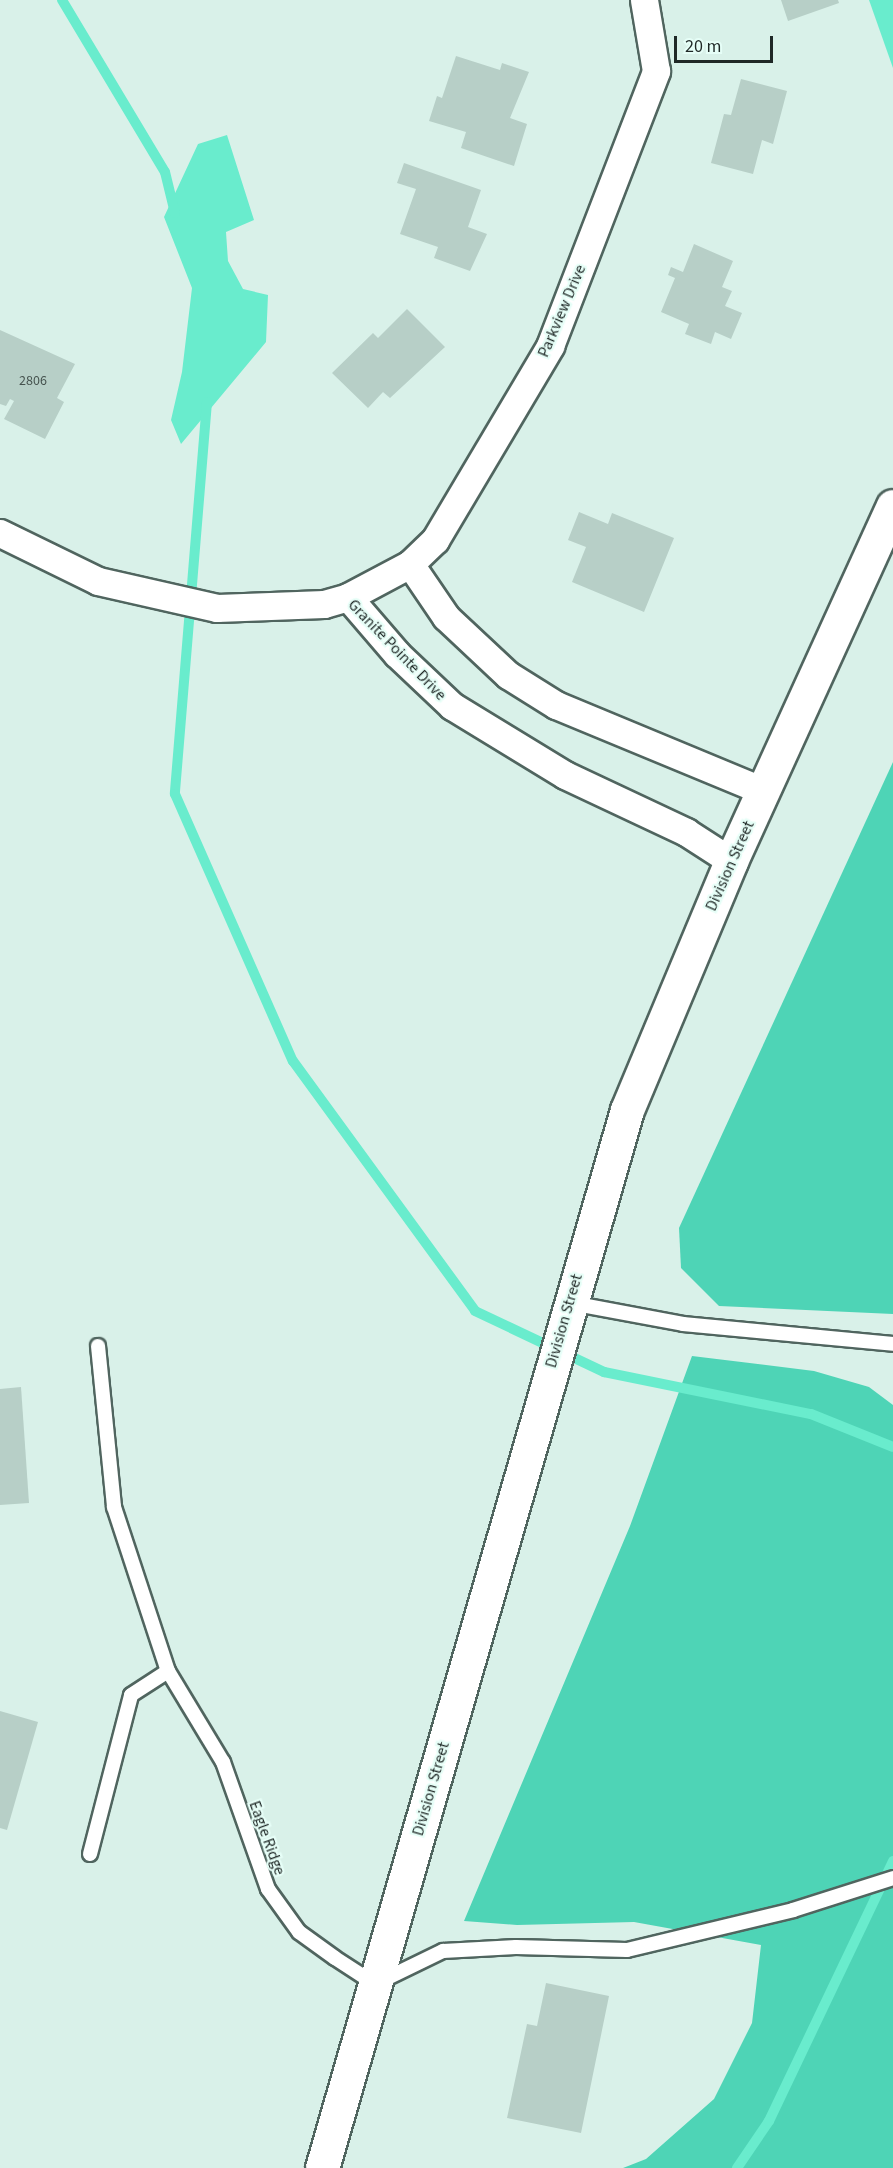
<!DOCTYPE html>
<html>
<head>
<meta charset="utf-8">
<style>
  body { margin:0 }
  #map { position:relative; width:893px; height:2168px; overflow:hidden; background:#d9f1e9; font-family:"Source Sans 3",sans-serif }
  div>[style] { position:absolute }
  .forest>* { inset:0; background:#4ed4b6 }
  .water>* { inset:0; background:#69eccd }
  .stream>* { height:10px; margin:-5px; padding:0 5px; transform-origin:5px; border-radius:5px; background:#69eccd }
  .building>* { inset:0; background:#b7cfc7 }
  .roads { filter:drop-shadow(2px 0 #50655f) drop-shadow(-2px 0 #50655f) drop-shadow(0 2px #50655f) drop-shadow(0 -2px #50655f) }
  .lane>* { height:14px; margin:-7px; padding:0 7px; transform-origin:7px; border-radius:7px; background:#fff }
  .street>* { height:27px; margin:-13.5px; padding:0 13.5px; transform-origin:13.5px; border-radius:13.5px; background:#fff }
  .secondary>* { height:33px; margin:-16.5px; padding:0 16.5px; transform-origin:16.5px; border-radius:16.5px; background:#fff }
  span { translate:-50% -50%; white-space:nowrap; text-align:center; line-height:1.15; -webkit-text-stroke:4.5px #e6fef7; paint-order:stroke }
  .number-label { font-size:14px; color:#45524e }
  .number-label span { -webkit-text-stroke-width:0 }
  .street-label { font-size:16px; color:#1f2826 }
  .scale { position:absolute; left:674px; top:36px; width:99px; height:27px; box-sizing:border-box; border:3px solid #1f2826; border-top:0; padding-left:8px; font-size:18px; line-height:21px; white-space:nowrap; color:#1f2826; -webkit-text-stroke:4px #e6fef7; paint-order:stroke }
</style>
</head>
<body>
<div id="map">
  <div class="forest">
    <i style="clip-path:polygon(893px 762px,893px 1314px,719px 1306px,681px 1268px,679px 1228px)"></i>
    <i style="clip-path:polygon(692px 1356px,814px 1371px,869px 1387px,893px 1405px,893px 2168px,623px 2168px,646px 2159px,714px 2099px,752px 2023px,761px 1945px,634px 1922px,517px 1925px,464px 1921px,630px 1526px)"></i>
  </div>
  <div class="water">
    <i style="clip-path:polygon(869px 0,893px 0,893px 68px)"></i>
    <i style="clip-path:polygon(227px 135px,254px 220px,226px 232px,228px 261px,243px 289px,268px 295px,266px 342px,181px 444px,171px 420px,182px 372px,192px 288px,164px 217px,198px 144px)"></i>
  </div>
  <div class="stream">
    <i style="left:62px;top:0;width:200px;rotate:59.1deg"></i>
    <i style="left:165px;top:172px;width:42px;rotate:76.3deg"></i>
    <i style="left:207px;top:402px;width:393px;rotate:94.7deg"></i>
    <i style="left:175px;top:794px;width:292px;rotate:66.2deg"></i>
    <i style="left:293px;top:1061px;width:309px;rotate:53.9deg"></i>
    <i style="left:475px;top:1311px;width:143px;rotate:25.3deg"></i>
    <i style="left:604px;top:1372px;width:211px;rotate:11.5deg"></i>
    <i style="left:811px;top:1414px;width:88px;rotate:21.9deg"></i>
    <i style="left:737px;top:2168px;width:57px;rotate:-55.8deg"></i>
    <i style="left:769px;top:2121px;width:288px;rotate:-64.5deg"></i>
  </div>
  <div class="building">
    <i style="clip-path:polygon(781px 0,838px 0,839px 3px,788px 21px)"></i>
    <i style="clip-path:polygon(456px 56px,500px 70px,502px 63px,529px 72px,510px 118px,527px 124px,514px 166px,461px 148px,466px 132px,429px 121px,437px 96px,442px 98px)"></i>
    <i style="clip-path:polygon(741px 79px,787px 91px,773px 144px,762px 140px,753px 174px,711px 163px,724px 114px,731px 115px)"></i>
    <i style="clip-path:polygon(404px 163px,481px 190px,468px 227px,487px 234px,470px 271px,434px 258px,438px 247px,400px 234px,416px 189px,397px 183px)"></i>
    <i style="clip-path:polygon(694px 244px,733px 261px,722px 287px,732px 291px,725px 306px,742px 313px,731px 339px,715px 332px,711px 344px,685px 334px,689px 324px,661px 312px,675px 278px,668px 275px,671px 267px,683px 272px)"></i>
    <i style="clip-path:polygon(407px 309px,445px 347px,390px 398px,383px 392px,368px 408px,332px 373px,373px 333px,378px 338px)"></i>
    <i style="clip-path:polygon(0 330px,75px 364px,57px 398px,64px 402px,45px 439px,4px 419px,14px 401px,10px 399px,6px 406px,0 404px)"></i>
    <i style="clip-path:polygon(579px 512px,608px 524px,612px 513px,674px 538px,644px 612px,572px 582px,586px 547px,568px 540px)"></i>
    <i style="clip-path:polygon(21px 1387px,29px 1503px,0 1505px,0 1389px)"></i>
    <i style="clip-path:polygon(0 1711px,38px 1722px,7px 1830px,0 1828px)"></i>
    <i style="clip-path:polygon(546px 1983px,609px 1996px,581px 2133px,507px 2118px,527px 2024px,537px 2026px)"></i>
  </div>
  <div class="roads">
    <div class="lane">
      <i style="left:571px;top:1303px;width:114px;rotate:10.6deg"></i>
      <i style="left:683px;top:1324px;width:211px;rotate:5.4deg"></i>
      <i style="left:98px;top:1346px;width:162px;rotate:84.3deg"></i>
      <i style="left:114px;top:1507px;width:173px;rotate:71.8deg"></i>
      <i style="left:168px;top:1671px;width:106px;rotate:58.9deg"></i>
      <i style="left:223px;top:1762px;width:135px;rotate:70.5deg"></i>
      <i style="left:268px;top:1889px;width:53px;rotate:54.2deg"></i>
      <i style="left:299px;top:1932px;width:44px;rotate:35.8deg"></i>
      <i style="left:335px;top:1958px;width:48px;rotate:33deg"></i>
      <i style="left:375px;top:1984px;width:76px;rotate:-25.9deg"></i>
      <i style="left:443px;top:1951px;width:73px;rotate:-3.1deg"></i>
      <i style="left:516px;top:1947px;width:111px;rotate:1.5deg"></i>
      <i style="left:627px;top:1950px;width:171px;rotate:-13.5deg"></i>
      <i style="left:793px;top:1910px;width:105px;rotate:-17.7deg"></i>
      <i style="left:90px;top:1854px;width:164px;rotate:-75.5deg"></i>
      <i style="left:131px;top:1695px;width:44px;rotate:-33deg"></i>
    </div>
    <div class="street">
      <i style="left:0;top:533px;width:109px;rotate:26.1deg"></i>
      <i style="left:98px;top:581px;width:122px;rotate:12.8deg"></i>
      <i style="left:217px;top:608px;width:107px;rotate:-2.1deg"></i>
      <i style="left:324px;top:604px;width:25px;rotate:-16deg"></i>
      <i style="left:348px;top:597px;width:70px;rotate:-28deg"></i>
      <i style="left:410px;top:564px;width:35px;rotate:-44deg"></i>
      <i style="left:435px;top:540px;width:226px;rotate:-59.3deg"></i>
      <i style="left:550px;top:346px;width:295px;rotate:-68.9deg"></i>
      <i style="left:656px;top:71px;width:72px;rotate:-99.6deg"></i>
      <i style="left:410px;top:564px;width:64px;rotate:55.8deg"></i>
      <i style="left:446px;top:617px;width:85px;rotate:43.1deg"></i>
      <i style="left:508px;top:675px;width:57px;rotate:32deg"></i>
      <i style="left:556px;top:705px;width:225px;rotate:22.5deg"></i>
      <i style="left:348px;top:597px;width:75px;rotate:49.3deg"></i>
      <i style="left:397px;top:654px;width:76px;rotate:43.4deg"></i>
      <i style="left:452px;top:706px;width:132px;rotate:31.4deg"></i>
      <i style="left:565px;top:775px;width:134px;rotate:25.2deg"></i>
      <i style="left:686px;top:832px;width:54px;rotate:32.8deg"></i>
    </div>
    <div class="secondary">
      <i style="left:322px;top:2168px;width:1101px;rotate:-73.92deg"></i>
      <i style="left:627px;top:1110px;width:270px;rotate:-67.3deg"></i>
      <i style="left:731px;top:861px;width:390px;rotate:-65.5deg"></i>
    </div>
  </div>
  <div class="number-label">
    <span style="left:33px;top:381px">2806</span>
  </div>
  <div class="street-label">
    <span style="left:562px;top:311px;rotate:-67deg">Parkview Drive</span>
    <span style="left:397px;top:650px;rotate:46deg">Granite Pointe Drive</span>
    <span style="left:730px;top:866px;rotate:-66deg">Division Street</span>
    <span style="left:564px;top:1321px;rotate:-74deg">Division Street</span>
    <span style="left:431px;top:1789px;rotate:-74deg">Division Street</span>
    <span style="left:267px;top:1838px;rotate:70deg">Eagle Ridge</span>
  </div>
  <div class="scale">20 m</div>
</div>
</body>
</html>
